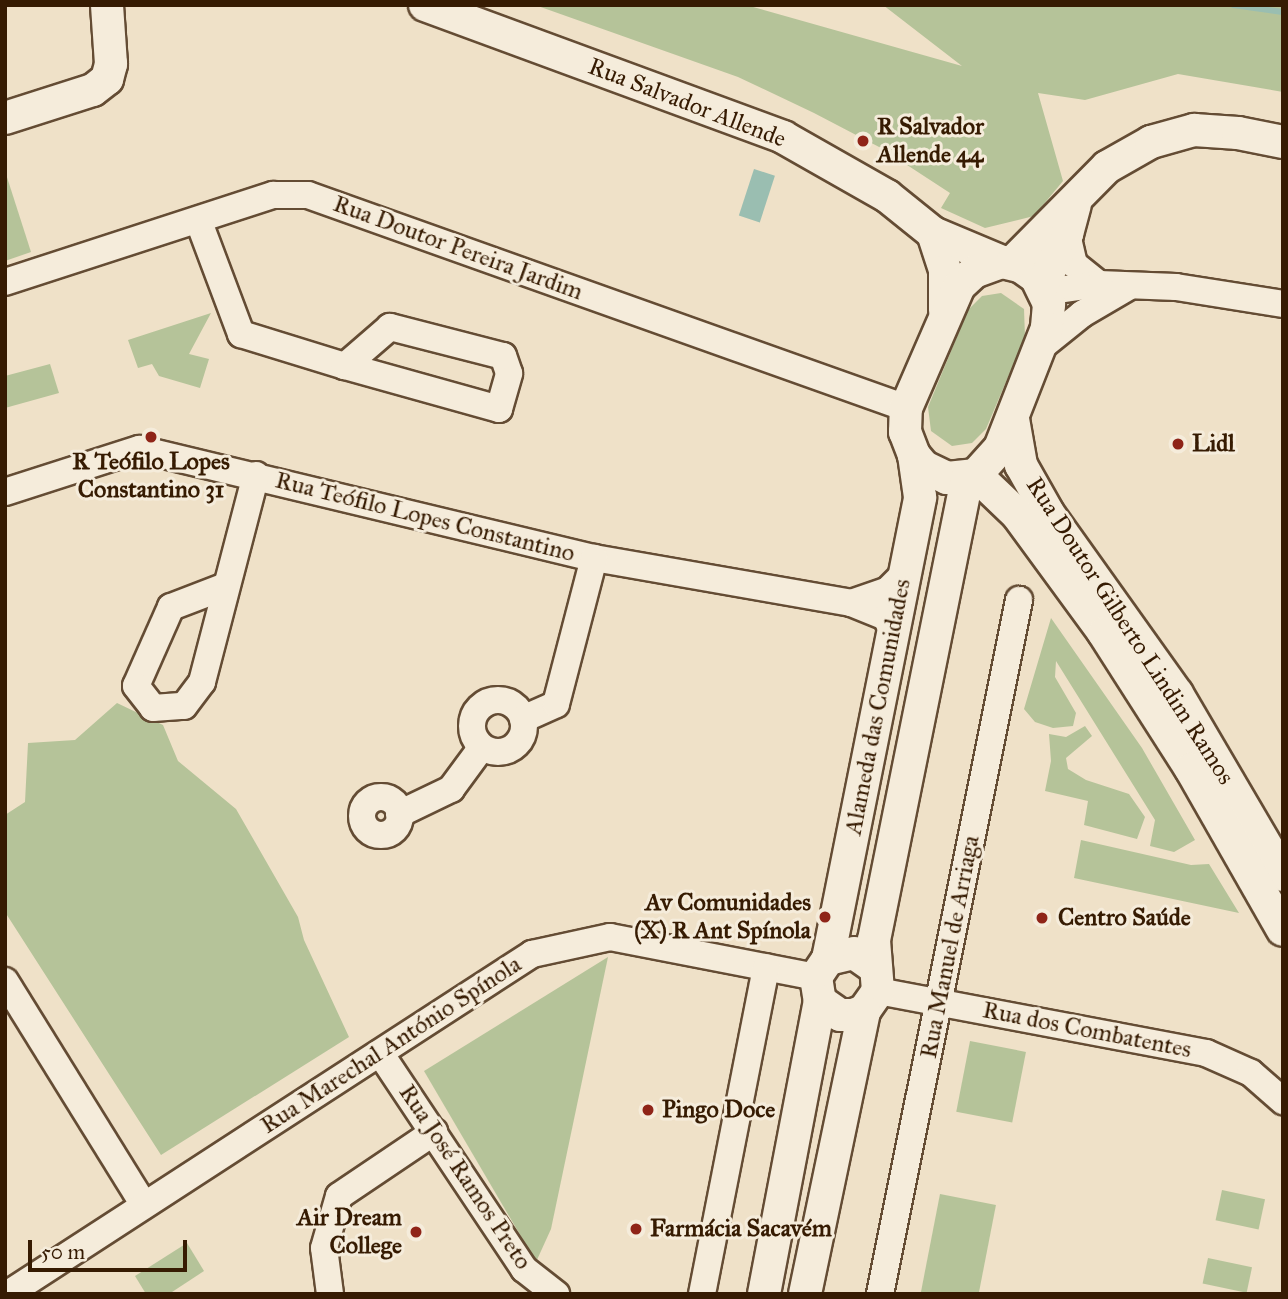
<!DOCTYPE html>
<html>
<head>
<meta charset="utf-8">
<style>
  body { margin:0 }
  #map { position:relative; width:1288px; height:1299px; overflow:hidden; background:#efe1c8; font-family:"IM FELL Great Primer",serif }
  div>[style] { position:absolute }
  .green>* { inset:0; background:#b5c399; transform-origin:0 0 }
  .water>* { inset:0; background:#9abeb1; transform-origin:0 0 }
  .stream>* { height:6px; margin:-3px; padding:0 3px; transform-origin:3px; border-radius:3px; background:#9abeb1 }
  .roads { filter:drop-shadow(2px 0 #644c34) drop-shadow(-2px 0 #644c34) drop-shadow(0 2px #644c34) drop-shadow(0 -2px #644c34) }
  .minor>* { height:26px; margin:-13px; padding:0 13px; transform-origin:13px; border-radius:13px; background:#f5ecdb }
  .minor>.ring { margin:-13px; padding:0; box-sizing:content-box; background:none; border:26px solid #f5ecdb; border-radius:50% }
  .tertiary>* { height:32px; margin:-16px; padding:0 16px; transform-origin:16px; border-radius:16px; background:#f5ecdb }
  .dots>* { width:19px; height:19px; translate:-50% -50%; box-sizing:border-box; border:4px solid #f5ecdb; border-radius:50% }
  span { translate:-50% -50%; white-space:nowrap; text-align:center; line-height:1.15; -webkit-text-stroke:6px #f5ecdb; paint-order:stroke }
  .street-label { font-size:24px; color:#361b02 }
  .poi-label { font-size:24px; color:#361b02; font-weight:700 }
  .left { translate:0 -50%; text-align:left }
  .right { translate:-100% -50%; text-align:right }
  .frame { position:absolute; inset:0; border:7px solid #361b02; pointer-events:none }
  .scale { position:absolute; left:28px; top:1240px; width:159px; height:32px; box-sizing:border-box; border:4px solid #361b02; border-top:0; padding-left:9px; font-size:21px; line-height:24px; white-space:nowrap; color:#361b02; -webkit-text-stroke:5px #f5ecdb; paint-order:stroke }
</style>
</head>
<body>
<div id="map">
  <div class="green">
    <i style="clip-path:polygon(535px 5px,746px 5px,962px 66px,883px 5px,1283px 5px,1283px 92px,1178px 74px,1085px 100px,1038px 93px,1063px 181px,1034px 216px,985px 228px,941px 208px,950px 193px,881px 148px,814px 113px,738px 77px)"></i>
    <i style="clip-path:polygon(5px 171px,31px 252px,5px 261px)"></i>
    <i style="clip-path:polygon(1001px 293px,1024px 309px,1025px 337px,986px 429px,972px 443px,952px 446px,931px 431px,928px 407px,968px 310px,982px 296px)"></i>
    <i style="clip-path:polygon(211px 313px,189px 354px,209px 359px,200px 388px,159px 376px,152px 364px,138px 368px,128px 340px)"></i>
    <i style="clip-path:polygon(50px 364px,59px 393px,5px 408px,5px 376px)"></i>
    <i style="clip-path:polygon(1051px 618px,1142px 748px,1195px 840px,1174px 852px,1150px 846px,1155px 820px,1056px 661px,1055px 677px,1076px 713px,1073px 726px,1053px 728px,1035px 722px,1024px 709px)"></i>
    <i style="clip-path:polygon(117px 703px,163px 725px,178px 761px,236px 809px,298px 917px,304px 940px,349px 1037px,161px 1155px,5px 912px,5px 815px,25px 802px,28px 743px,75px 740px)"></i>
    <i style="clip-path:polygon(1085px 726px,1092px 736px,1066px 758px,1068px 769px,1086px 780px,1129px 794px,1145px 817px,1137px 839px,1084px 825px,1088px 801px,1045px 791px,1051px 761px,1049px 734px,1066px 737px)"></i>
    <i style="clip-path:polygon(1081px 840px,1191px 865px,1209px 864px,1239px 913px,1074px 878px)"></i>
    <i style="clip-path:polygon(608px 957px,551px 1229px,536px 1262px,424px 1071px)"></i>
    <i style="left:970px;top:1041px;width:57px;height:72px;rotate:11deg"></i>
    <i style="left:1222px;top:1190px;width:44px;height:31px;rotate:12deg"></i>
    <i style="left:940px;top:1194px;width:57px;height:102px;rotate:11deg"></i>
    <i style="clip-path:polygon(187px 1243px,204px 1271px,169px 1294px,146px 1294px,135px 1276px)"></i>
    <i style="left:1208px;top:1258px;width:45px;height:26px;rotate:12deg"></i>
  </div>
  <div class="water">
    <i style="left:754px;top:169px;width:22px;height:49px;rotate:18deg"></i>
  </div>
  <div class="stream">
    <i style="left:1233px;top:5px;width:50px;rotate:8deg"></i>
  </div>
  <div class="roads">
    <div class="minor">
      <i style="left:199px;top:222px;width:120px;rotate:69.4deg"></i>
      <i style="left:241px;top:334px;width:109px;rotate:17.1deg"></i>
      <i style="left:345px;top:366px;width:160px;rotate:15.6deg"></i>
      <i style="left:499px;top:409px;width:37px;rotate:-74deg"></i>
      <i style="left:509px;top:373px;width:18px;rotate:-109deg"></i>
      <i style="left:503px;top:356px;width:117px;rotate:-165.6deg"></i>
      <i style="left:390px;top:327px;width:60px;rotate:139.1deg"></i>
      <i style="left:1067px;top:234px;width:31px;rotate:77deg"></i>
      <i style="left:1074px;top:264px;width:32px;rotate:39deg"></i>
      <i style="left:5px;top:282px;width:282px;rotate:-18deg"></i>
      <i style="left:273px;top:195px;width:35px"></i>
      <i style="left:308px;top:195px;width:635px;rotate:19.61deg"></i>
      <i style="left:1045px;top:292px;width:55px;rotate:-8.4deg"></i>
      <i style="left:1099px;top:284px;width:77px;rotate:2.2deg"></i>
      <i style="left:1176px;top:287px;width:108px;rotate:9deg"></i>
      <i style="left:1041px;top:347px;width:53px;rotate:-38.8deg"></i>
      <i style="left:1082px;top:314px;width:53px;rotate:-30.4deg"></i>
      <i style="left:5px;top:492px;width:141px;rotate:-17.8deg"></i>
      <i style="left:139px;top:449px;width:468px;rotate:13.5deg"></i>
      <i style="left:594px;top:558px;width:261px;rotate:9.9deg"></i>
      <i style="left:851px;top:603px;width:38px;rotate:22deg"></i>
      <i style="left:886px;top:617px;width:17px;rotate:66deg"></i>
      <i style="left:226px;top:586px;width:59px;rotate:159.1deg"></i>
      <i style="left:171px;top:607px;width:86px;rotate:113.9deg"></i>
      <i style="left:136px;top:686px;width:28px;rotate:52deg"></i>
      <i style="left:153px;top:708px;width:31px;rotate:-4deg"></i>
      <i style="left:184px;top:706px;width:30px;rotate:-53deg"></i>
      <i style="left:202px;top:682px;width:214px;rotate:-75.4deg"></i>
      <i style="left:851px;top:603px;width:39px;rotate:-19deg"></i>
      <i style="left:888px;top:590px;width:24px;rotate:-45deg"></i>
      <i class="ring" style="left:472px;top:700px;width:26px;height:26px"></i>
      <i style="left:523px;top:719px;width:36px;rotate:-24deg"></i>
      <i style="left:556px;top:704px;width:151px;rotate:-75.4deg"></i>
      <i class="ring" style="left:362px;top:797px;width:12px;height:12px"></i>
      <i style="left:399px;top:814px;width:58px;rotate:-25.7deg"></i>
      <i style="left:451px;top:789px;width:52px;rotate:-53.6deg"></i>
      <i style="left:5px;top:981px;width:262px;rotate:58.2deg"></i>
      <i style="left:878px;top:991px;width:334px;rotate:10.7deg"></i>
      <i style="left:1206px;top:1053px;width:49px;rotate:24deg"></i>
      <i style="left:1251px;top:1073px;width:43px;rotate:41.2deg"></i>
      <i style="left:380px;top:1053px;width:260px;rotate:56.3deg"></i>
      <i style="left:524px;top:1269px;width:41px;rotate:38deg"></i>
      <i style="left:8px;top:1294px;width:625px;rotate:-32.98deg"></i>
      <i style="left:532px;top:954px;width:80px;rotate:-12.3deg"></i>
      <i style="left:610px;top:937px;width:210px;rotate:11deg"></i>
      <i style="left:330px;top:1294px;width:46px;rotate:-97.4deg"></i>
      <i style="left:324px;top:1248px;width:54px;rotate:-73.9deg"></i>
      <i style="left:339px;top:1196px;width:115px;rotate:-34deg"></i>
      <i style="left:702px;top:1294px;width:333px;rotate:-78.9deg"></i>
      <i style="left:880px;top:1294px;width:708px;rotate:-78.67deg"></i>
    </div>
    <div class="tertiary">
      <i style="left:425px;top:5px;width:382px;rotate:20.2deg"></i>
      <i style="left:783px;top:137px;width:120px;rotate:29.6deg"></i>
      <i style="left:887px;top:196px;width:59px;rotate:38.8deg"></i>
      <i style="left:933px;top:233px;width:75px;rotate:22.8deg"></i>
      <i style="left:5px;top:118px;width:92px;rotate:-17.7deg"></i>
      <i style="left:93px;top:90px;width:18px;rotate:-38deg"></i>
      <i style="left:107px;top:79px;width:16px;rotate:-75deg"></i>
      <i style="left:111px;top:64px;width:59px;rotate:-93.9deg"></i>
      <i style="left:933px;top:233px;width:40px;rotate:72deg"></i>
      <i style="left:945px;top:271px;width:39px;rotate:90deg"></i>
      <i style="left:1002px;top:262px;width:18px;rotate:13deg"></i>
      <i style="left:1020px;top:266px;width:19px;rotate:35deg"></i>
      <i style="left:1036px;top:277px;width:30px;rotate:64deg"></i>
      <i style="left:1049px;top:304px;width:24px;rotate:95deg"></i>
      <i style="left:1047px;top:328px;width:129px;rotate:111.4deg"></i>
      <i style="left:1000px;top:448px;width:36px;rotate:132deg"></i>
      <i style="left:976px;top:475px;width:29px;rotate:174deg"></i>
      <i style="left:947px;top:478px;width:25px;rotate:-154deg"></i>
      <i style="left:924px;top:467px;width:16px;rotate:-130deg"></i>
      <i style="left:914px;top:455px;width:25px;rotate:-111deg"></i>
      <i style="left:905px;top:432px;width:24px;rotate:-88deg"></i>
      <i style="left:906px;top:408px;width:133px;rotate:-66.5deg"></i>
      <i style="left:959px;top:286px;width:21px;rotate:-43deg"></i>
      <i style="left:974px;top:272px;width:30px;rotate:-20deg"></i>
      <i style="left:1012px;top:263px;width:135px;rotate:-45.3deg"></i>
      <i style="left:1107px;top:167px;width:51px;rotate:-29.6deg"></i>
      <i style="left:1151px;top:142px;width:45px;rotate:-15.6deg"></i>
      <i style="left:1194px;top:130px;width:44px;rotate:3.9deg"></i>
      <i style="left:1238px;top:133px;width:46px;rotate:11.3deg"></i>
      <i style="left:1042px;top:286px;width:58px;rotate:-64.3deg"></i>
      <i style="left:1067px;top:234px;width:30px;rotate:-75deg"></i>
      <i style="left:1013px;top:419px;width:47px;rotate:80.1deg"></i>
      <i style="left:1021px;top:465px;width:55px;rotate:60.6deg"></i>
      <i style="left:1048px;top:513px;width:222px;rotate:54.5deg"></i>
      <i style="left:1177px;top:694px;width:210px;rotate:59.6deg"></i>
      <i style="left:976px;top:475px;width:57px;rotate:43.6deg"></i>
      <i style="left:1017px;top:514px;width:147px;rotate:53.8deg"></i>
      <i style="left:1104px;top:633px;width:161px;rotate:57.4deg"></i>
      <i style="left:1191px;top:769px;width:185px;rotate:60.3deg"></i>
      <i style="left:828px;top:959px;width:471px;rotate:-78.7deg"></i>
      <i style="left:920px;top:497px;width:42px;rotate:-98.1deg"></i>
      <i style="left:874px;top:967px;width:24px;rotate:-145deg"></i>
      <i style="left:854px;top:953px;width:27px;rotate:167deg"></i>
      <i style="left:828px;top:959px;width:22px;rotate:124deg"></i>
      <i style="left:816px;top:977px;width:24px;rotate:81deg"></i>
      <i style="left:820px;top:1001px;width:24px;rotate:35deg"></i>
      <i style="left:840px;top:1015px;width:13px"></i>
      <i style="left:853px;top:1015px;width:12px;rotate:-20deg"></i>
      <i style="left:864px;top:1011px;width:24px;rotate:-55deg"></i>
      <i style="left:878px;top:991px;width:51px;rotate:-94.5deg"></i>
      <i style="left:874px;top:940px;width:471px;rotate:-78.6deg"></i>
      <i style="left:764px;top:1294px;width:298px;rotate:-79.2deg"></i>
      <i style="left:805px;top:1294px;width:289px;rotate:-78.2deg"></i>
    </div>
  </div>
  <div class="dots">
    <i style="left:863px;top:141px;background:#8f2418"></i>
    <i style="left:151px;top:437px;background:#8f2418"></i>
    <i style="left:1178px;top:444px;background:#8f2418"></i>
    <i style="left:825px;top:917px;background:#8f2418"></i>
    <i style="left:1042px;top:918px;background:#8f2418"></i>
    <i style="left:648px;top:1110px;background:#8f2418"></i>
    <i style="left:636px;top:1229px;background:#8f2418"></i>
    <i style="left:416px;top:1232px;background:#8f2418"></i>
  </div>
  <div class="street-label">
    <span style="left:687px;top:103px;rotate:21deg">Rua Salvador Allende</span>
    <span style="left:458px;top:248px;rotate:20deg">Rua Doutor Pereira Jardim</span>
    <span style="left:425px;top:517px;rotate:14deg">Rua Teófilo Lopes Constantino</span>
    <span style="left:1130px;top:631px;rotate:57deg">Rua Doutor Gilberto Lindim Ramos</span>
    <span style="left:878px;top:707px;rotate:-79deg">Alameda das Comunidades</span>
    <span style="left:950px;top:947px;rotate:-79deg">Rua Manuel de Arriaga</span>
    <span style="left:1087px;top:1030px;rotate:11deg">Rua dos Combatentes</span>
    <span style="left:391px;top:1045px;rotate:-33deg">Rua Marechal António Spínola</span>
    <span style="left:465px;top:1177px;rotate:56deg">Rua José Ramos Preto</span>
  </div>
  <div class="poi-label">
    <span class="left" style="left:877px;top:141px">R Salvador<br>Allende 44</span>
    <span class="left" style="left:1192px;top:444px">Lidl</span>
    <span style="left:151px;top:476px">R Teófilo Lopes<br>Constantino 31</span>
    <span class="right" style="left:811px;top:917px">Av Comunidades<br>(X) R Ant Spínola</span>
    <span class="left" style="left:1058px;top:918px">Centro Saúde</span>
    <span class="left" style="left:662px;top:1110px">Pingo Doce</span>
    <span class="right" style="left:402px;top:1232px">Air Dream<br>College</span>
    <span class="left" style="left:650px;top:1229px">Farmácia Sacavém</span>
  </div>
  <div class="frame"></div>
  <div class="scale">50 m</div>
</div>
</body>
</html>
